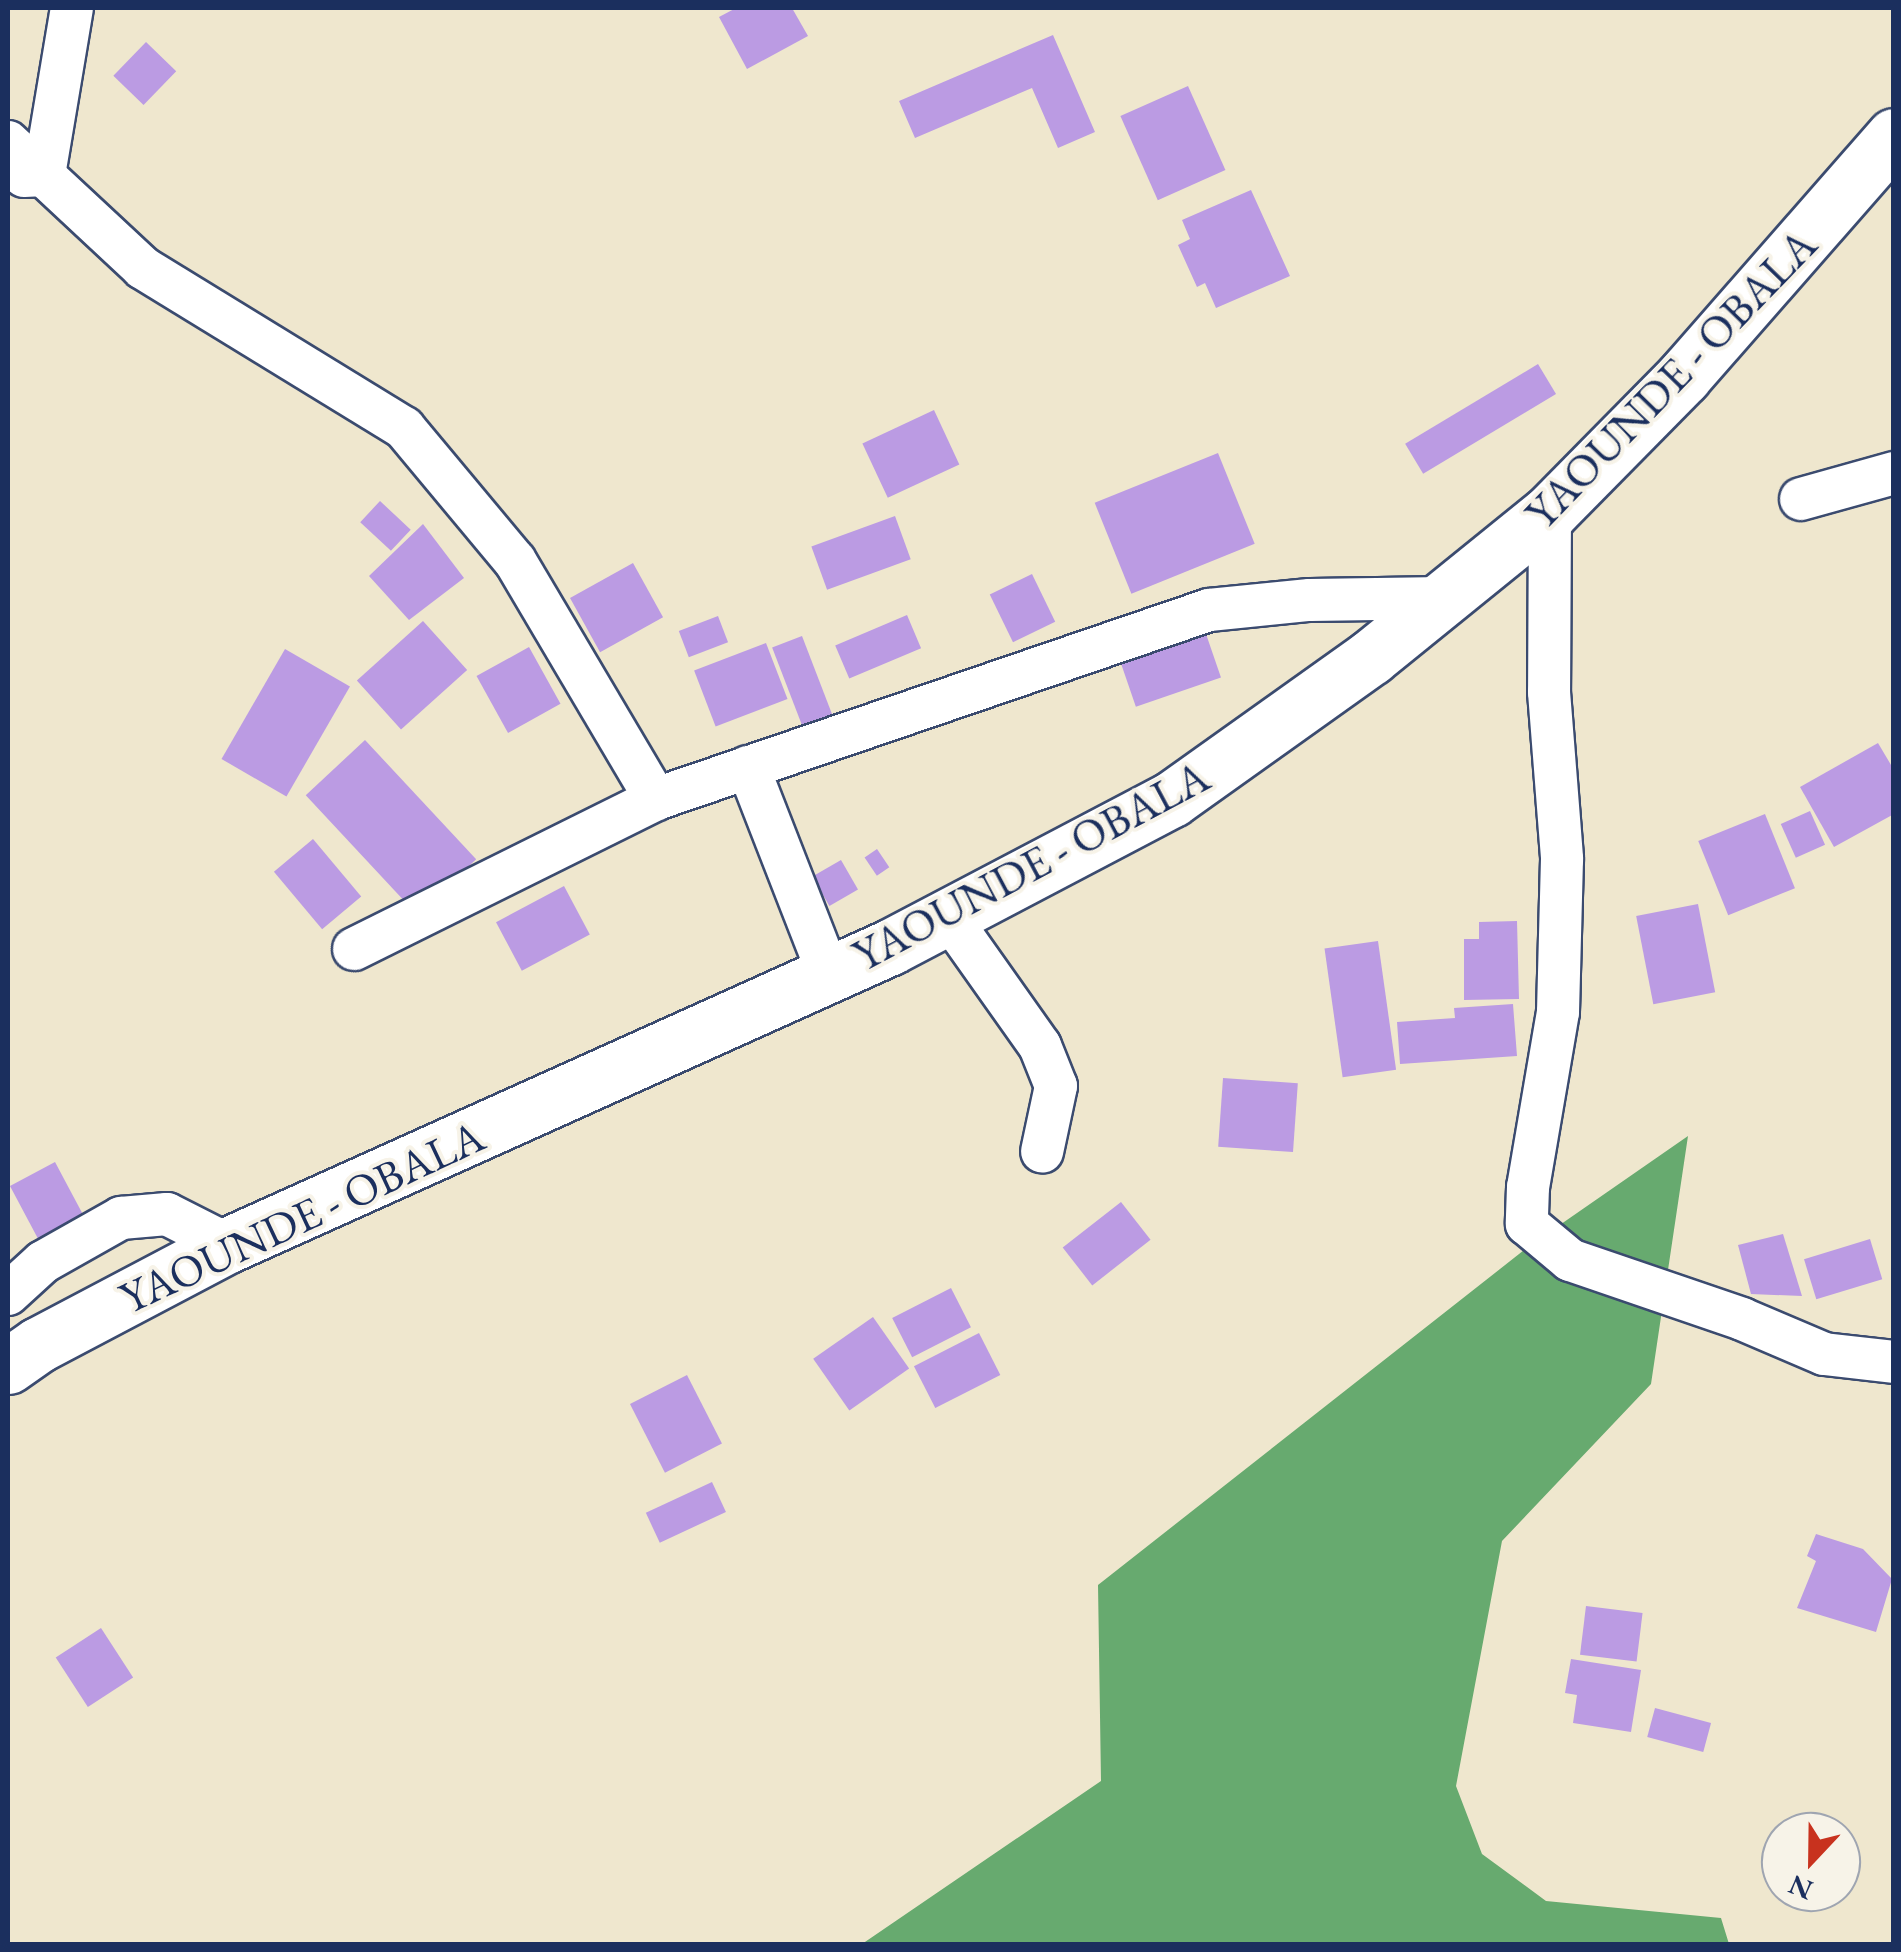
<!DOCTYPE html>
<html>
<head>
<meta charset="utf-8">
<style>
  body { margin:0 }
  #map { position:relative; width:1901px; height:1952px; overflow:hidden; background:#efe7ce; font-family:"EB Garamond",serif }
  div>[style] { position:absolute }
  .forest>* { inset:0; background:#67aa6f }
  .building>* { inset:0; background:#bb9be3; transform-origin:0 0 }
  .roads { filter:drop-shadow(2px 0 #3b4b6f) drop-shadow(-2px 0 #3b4b6f) drop-shadow(0 2px #3b4b6f) drop-shadow(0 -2px #3b4b6f) }
  .minor>* { height:42px; margin:-21px; padding:0 21px; transform-origin:21px; border-radius:21px; background:#fff }
  .highway>* { height:55px; margin:-27.5px; padding:0 27.5px; transform-origin:27.5px; border-radius:27.5px; background:#fff }
  span { translate:-50% -50%; white-space:nowrap; text-align:center; line-height:1.15; -webkit-text-stroke:8px #f7f3e8; paint-order:stroke }
  .street-label { font-size:45px; color:#1b2f5e }
  .frame { position:absolute; inset:0; border:10px solid #1b2f5e; pointer-events:none }
  .north { position:absolute; left:1761px; top:1812px; width:100px; height:100px; box-sizing:border-box; background:#f7f3e8; border:2px solid #9fa5b1; border-radius:50%; rotate:202deg; font-size:28px; font-weight:700; line-height:40px; text-align:center; color:#1b2f5e }
  .north::after { content:''; display:block; margin:auto; width:35px; height:45px; background:#c8321e; clip-path:polygon(50% 0,100% 100%,50% 72%,0 100%) }
</style>
</head>
<body>
<div id="map">
  <div class="forest">
    <i style="clip-path:polygon(1688px 1136px,1651px 1384px,1502px 1541px,1456px 1786px,1482px 1854px,1546px 1901px,1721px 1918px,1729px 1944px,862px 1944px,1101px 1781px,1098px 1585px,1528px 1247px)"></i>
  </div>
  <div class="building">
    <i style="clip-path:polygon(736px 8px,792px 8px,808px 36px,747px 69px,719px 17px)"></i>
    <i style="clip-path:polygon(1053px 35px,1095px 132px,1058px 148px,1032px 88px,915px 138px,899px 101px)"></i>
    <i style="left:146px;top:42px;width:42px;height:47px;rotate:44deg"></i>
    <i style="left:1188px;top:86px;width:92px;height:74px;rotate:66deg"></i>
    <i style="clip-path:polygon(1251px 190px,1290px 276px,1216px 308px,1205px 283px,1197px 287px,1178px 245px,1190px 239px,1182px 220px)"></i>
    <i style="left:1538px;top:364px;width:35px;height:155px;rotate:59deg"></i>
    <i style="left:934px;top:410px;width:60px;height:79px;rotate:65deg"></i>
    <i style="left:1218px;top:453px;width:98px;height:133px;rotate:68deg"></i>
    <i style="left:380px;top:501px;width:42px;height:29px;rotate:43deg"></i>
    <i style="left:895px;top:516px;width:46px;height:89px;rotate:70deg"></i>
    <i style="clip-path:polygon(423px 524px,464px 578px,409px 620px,369px 576px)"></i>
    <i style="left:633px;top:563px;width:62px;height:72px;rotate:61deg"></i>
    <i style="left:1032px;top:574px;width:53px;height:47px;rotate:64deg"></i>
    <i style="left:907px;top:615px;width:36px;height:78px;rotate:67deg"></i>
    <i style="left:718px;top:616px;width:28px;height:42px;rotate:69deg"></i>
    <i style="left:423px;top:621px;width:66px;height:89px;rotate:48deg"></i>
    <i style="left:1206px;top:634px;width:46px;height:90px;rotate:71deg"></i>
    <i style="left:802px;top:636px;width:85px;height:32px;rotate:69deg"></i>
    <i style="left:766px;top:643px;width:60px;height:77px;rotate:69deg"></i>
    <i style="left:529px;top:647px;width:65px;height:60px;rotate:61deg"></i>
    <i style="left:285px;top:649px;width:75px;height:127px;rotate:30deg"></i>
    <i style="left:365px;top:740px;width:163px;height:81px;rotate:47deg"></i>
    <i style="clip-path:polygon(1878px 743px,1894px 770px,1894px 814px,1834px 847px,1800px 787px)"></i>
    <i style="left:1810px;top:811px;width:37px;height:32px;rotate:66deg"></i>
    <i style="left:1765px;top:814px;width:80px;height:72px;rotate:68deg"></i>
    <i style="left:313px;top:839px;width:75px;height:51px;rotate:50deg"></i>
    <i style="left:877px;top:849px;width:22px;height:15px;rotate:56deg"></i>
    <i style="left:841px;top:860px;width:34px;height:33px;rotate:60deg"></i>
    <i style="left:564px;top:886px;width:55px;height:77px;rotate:62deg"></i>
    <i style="left:1698px;top:904px;width:90px;height:63px;rotate:79deg"></i>
    <i style="clip-path:polygon(1517px 921px,1519px 999px,1464px 1000px,1464px 939px,1479px 939px,1479px 922px)"></i>
    <i style="left:1378px;top:941px;width:130px;height:54px;rotate:82deg"></i>
    <i style="clip-path:polygon(1513px 1004px,1517px 1056px,1400px 1064px,1397px 1022px,1455px 1018px,1454px 1008px)"></i>
    <i style="left:1223px;top:1078px;width:75px;height:69px;rotate:4deg"></i>
    <i style="left:55px;top:1162px;width:70px;height:51px;rotate:62deg"></i>
    <i style="left:1121px;top:1202px;width:48px;height:74px;rotate:52deg"></i>
    <i style="clip-path:polygon(1783px 1234px,1802px 1296px,1751px 1294px,1738px 1245px)"></i>
    <i style="left:1870px;top:1239px;width:42px;height:69px;rotate:73deg"></i>
    <i style="left:951px;top:1288px;width:44px;height:66px;rotate:63deg"></i>
    <i style="left:873px;top:1317px;width:63px;height:73px;rotate:55deg"></i>
    <i style="left:979px;top:1333px;width:47px;height:73px;rotate:63deg"></i>
    <i style="left:687px;top:1375px;width:77px;height:64px;rotate:63deg"></i>
    <i style="left:712px;top:1482px;width:33px;height:73px;rotate:65deg"></i>
    <i style="clip-path:polygon(1816px 1534px,1863px 1549px,1892px 1579px,1876px 1632px,1797px 1608px,1816px 1561px,1807px 1556px)"></i>
    <i style="left:1586px;top:1606px;width:57px;height:49px;rotate:7deg"></i>
    <i style="left:101px;top:1628px;width:59px;height:54px;rotate:57deg"></i>
    <i style="clip-path:polygon(1571px 1659px,1641px 1670px,1631px 1732px,1573px 1723px,1577px 1695px,1565px 1693px)"></i>
    <i style="left:1655px;top:1708px;width:58px;height:30px;rotate:15deg"></i>
  </div>
  <div class="roads">
    <div class="minor">
      <i style="left:8px;top:142px;width:185px;rotate:43deg"></i>
      <i style="left:143px;top:268px;width:306px;rotate:31.5deg"></i>
      <i style="left:404px;top:428px;width:173px;rotate:50.2deg"></i>
      <i style="left:515px;top:561px;width:277px;rotate:59.4deg"></i>
      <i style="left:656px;top:799px;width:584px;rotate:-18.87deg"></i>
      <i style="left:1209px;top:610px;width:101px;rotate:-5.7deg"></i>
      <i style="left:1310px;top:600px;width:134px;rotate:-0.9deg"></i>
      <i style="left:24px;top:176px;width:20px;rotate:-3deg"></i>
      <i style="left:44px;top:175px;width:169px;rotate:-80.5deg"></i>
      <i style="left:1801px;top:499px;width:97px;rotate:-15.6deg"></i>
      <i style="left:1550px;top:512px;width:180px;rotate:90.3deg"></i>
      <i style="left:1549px;top:692px;width:168px;rotate:85.5deg"></i>
      <i style="left:1562px;top:859px;width:153px;rotate:91.5deg"></i>
      <i style="left:1558px;top:1012px;width:178px;rotate:99.7deg"></i>
      <i style="left:1528px;top:1187px;width:37px;rotate:92deg"></i>
      <i style="left:1527px;top:1224px;width:56px;rotate:39.9deg"></i>
      <i style="left:1570px;top:1260px;width:182px;rotate:18.9deg"></i>
      <i style="left:1742px;top:1319px;width:89px;rotate:23.1deg"></i>
      <i style="left:1824px;top:1354px;width:70px;rotate:6.5deg"></i>
      <i style="left:748px;top:767px;width:223px;rotate:68.7deg"></i>
      <i style="left:948px;top:916px;width:159px;rotate:54.7deg"></i>
      <i style="left:1040px;top:1046px;width:43px;rotate:68.2deg"></i>
      <i style="left:1056px;top:1086px;width:67px;rotate:102deg"></i>
      <i style="left:354px;top:949px;width:337px;rotate:-26.4deg"></i>
      <i style="left:8px;top:1294px;width:47px;rotate:-42.4deg"></i>
      <i style="left:43px;top:1262px;width:90px;rotate:-29.4deg"></i>
      <i style="left:121px;top:1218px;width:46px;rotate:-5deg"></i>
      <i style="left:167px;top:1214px;width:68px;rotate:26.9deg"></i>
    </div>
    <div class="highway">
      <i style="left:8px;top:1366px;width:37px;rotate:-35deg"></i>
      <i style="left:38px;top:1345px;width:215px;rotate:-27.8deg"></i>
      <i style="left:228px;top:1245px;width:726px;rotate:-24.23deg"></i>
      <i style="left:890px;top:947px;width:318px;rotate:-27.7deg"></i>
      <i style="left:1172px;top:799px;width:244px;rotate:-35.5deg"></i>
      <i style="left:1371px;top:657px;width:230px;rotate:-39deg"></i>
      <i style="left:1550px;top:512px;width:190px;rotate:-45.4deg"></i>
      <i style="left:1683px;top:377px;width:320px;rotate:-48.8deg"></i>
    </div>
  </div>
  <div class="street-label">
    <span style="left:1671px;top:379px;rotate:-46deg">YAOUNDE - OBALA</span>
    <span style="left:1031px;top:866px;rotate:-28deg">YAOUNDE - OBALA</span>
    <span style="left:302px;top:1217px;rotate:-25deg">YAOUNDE - OBALA</span>
  </div>
  <div class="frame"></div>
  <div class="north">N</div>
</div>
</body>
</html>
